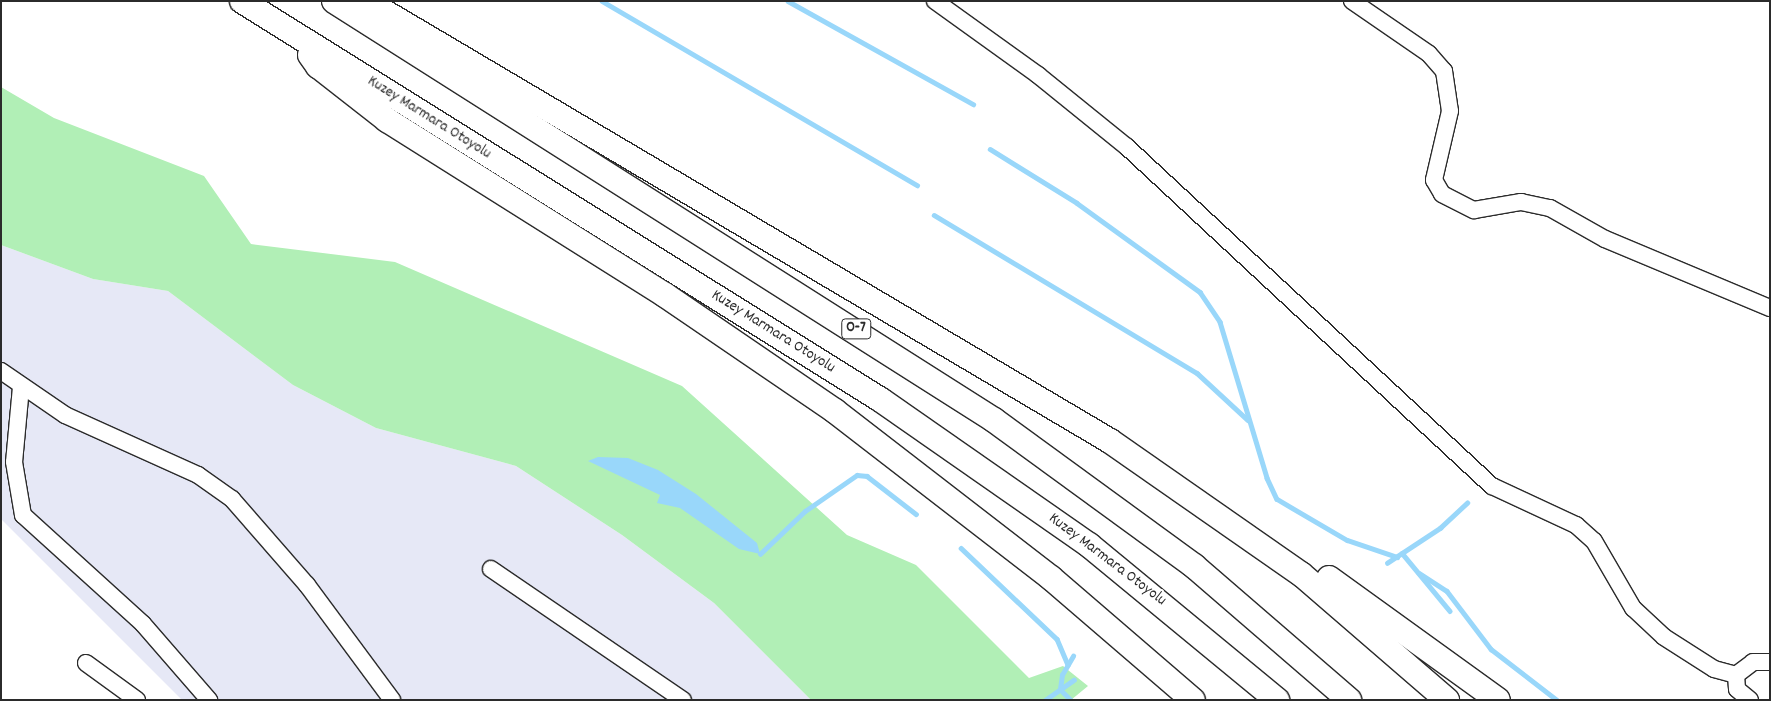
<!DOCTYPE html>
<html>
<head>
<meta charset="utf-8">
<style>
  body { margin:0 }
  #map { position:relative; width:1771px; height:701px; overflow:hidden; background:#fff; font-family:Dekko,sans-serif }
  div>[style] { position:absolute }
  .built>* { inset:0; background:#e6e8f6 }
  .green>* { inset:0; background:#b1efb6 }
  .water>* { inset:0; background:#99d7fa }
  .stream>* { height:4.5px; margin:-2.25px; padding:0 2.25px; transform-origin:2.25px; border-radius:2.25px; background:#99d7fa }
  .roads { filter:drop-shadow(1px 0 #2b2b2b) drop-shadow(-1px 0 #2b2b2b) drop-shadow(0 1px #2b2b2b) drop-shadow(0 -1px #2b2b2b) }
  .minor>* { height:16px; margin:-8px; padding:0 8px; transform-origin:8px; border-radius:8px; background:#fff }
  .highway>* { height:24px; margin:-12px; padding:0 12px; transform-origin:12px; border-radius:12px; background:#fff }
  span { translate:-50% -50%; white-space:nowrap; text-align:center; line-height:1.15; -webkit-text-stroke:4px #fff; paint-order:stroke }
  .shield-label span { padding:1px 4px; background:#fff; border:1px solid; border-radius:4px; -webkit-text-stroke-width:0 }
  .shield-label { font-size:15px; color:#2b2b2b; font-weight:700 }
  .street-label { font-size:16px; color:#2b2b2b }
  .frame { position:absolute; inset:0; border:2px solid #2b2b2b; pointer-events:none }
</style>
</head>
<body>
<div id="map">
  <div class="built">
    <i style="clip-path:polygon(1px 245px,93px 279px,168px 291px,293px 385px,376px 428px,516px 466px,622px 535px,714px 603px,811px 700px,182px 700px,1px 519px)"></i>
  </div>
  <div class="green">
    <i style="clip-path:polygon(1px 87px,54px 118px,204px 176px,251px 244px,395px 262px,682px 386px,847px 535px,916px 565px,1029px 678px,1063px 666px,1088px 686px,1071px 700px,811px 700px,714px 603px,622px 535px,516px 466px,376px 428px,293px 385px,168px 291px,93px 279px,1px 245px)"></i>
  </div>
  <div class="water">
    <i style="clip-path:polygon(598px 457px,628px 458px,658px 470px,696px 494px,757px 543px,760px 554px,739px 549px,680px 508px,657px 503px,660px 495px,588px 461px)"></i>
  </div>
  <div class="stream">
    <i style="left:602px;top:1px;width:365px;rotate:30.3deg"></i>
    <i style="left:788px;top:1px;width:212px;rotate:29.1deg"></i>
    <i style="left:990px;top:149px;width:102px;rotate:31.8deg"></i>
    <i style="left:1077px;top:203px;width:152px;rotate:35.9deg"></i>
    <i style="left:1200px;top:292px;width:36px;rotate:56deg"></i>
    <i style="left:1220px;top:322px;width:163px;rotate:73.2deg"></i>
    <i style="left:1267px;top:478px;width:23px;rotate:65deg"></i>
    <i style="left:1277px;top:499px;width:81px;rotate:30.4deg"></i>
    <i style="left:1347px;top:540px;width:53px;rotate:18.8deg"></i>
    <i style="left:934px;top:215px;width:307px;rotate:31deg"></i>
    <i style="left:1197px;top:373px;width:69px;rotate:42.7deg"></i>
    <i style="left:961px;top:548px;width:132px;rotate:43.5deg"></i>
    <i style="left:1057px;top:639px;width:28px;rotate:67deg"></i>
    <i style="left:1402px;top:553px;width:75px;rotate:50.4deg"></i>
    <i style="left:760px;top:554px;width:62px;rotate:-43.7deg"></i>
    <i style="left:805px;top:511px;width:63px;rotate:-34.7deg"></i>
    <i style="left:857px;top:475px;width:10px;rotate:6deg"></i>
    <i style="left:867px;top:476px;width:62px;rotate:37.8deg"></i>
    <i style="left:1387px;top:563px;width:64px;rotate:-33.4deg"></i>
    <i style="left:1440px;top:528px;width:37px;rotate:-43deg"></i>
    <i style="left:1419px;top:573px;width:33px;rotate:33deg"></i>
    <i style="left:1447px;top:591px;width:73px;rotate:52.8deg"></i>
    <i style="left:1491px;top:649px;width:83px;rotate:37.7deg"></i>
    <i style="left:1060px;top:689px;width:14px;rotate:-82deg"></i>
    <i style="left:1062px;top:675px;width:22px;rotate:-60deg"></i>
    <i style="left:1061px;top:690px;width:14px;rotate:45deg"></i>
    <i style="left:1045px;top:700px;width:35px;rotate:-35deg"></i>
  </div>
  <div class="roads">
    <div class="minor">
      <i style="left:935px;top:1px;width:127px;rotate:35.7deg"></i>
      <i style="left:1038px;top:75px;width:114px;rotate:39deg"></i>
      <i style="left:1127px;top:147px;width:498px;rotate:42.9deg"></i>
      <i style="left:1492px;top:486px;width:93px;rotate:24.9deg"></i>
      <i style="left:1576px;top:525px;width:24px;rotate:42deg"></i>
      <i style="left:1594px;top:541px;width:78px;rotate:59.8deg"></i>
      <i style="left:1633px;top:608px;width:42px;rotate:43.1deg"></i>
      <i style="left:1664px;top:637px;width:59px;rotate:32.6deg"></i>
      <i style="left:1714px;top:669px;width:23px;rotate:15deg"></i>
      <i style="left:1352px;top:1px;width:93px;rotate:34.5deg"></i>
      <i style="left:1429px;top:54px;width:23px;rotate:49deg"></i>
      <i style="left:1444px;top:71px;width:40px;rotate:81.5deg"></i>
      <i style="left:1450px;top:111px;width:71px;rotate:103.1deg"></i>
      <i style="left:1434px;top:180px;width:16px;rotate:60deg"></i>
      <i style="left:1442px;top:194px;width:36px;rotate:27deg"></i>
      <i style="left:1474px;top:210px;width:48px;rotate:-9.7deg"></i>
      <i style="left:1521px;top:202px;width:30px;rotate:12deg"></i>
      <i style="left:1550px;top:208px;width:63px;rotate:29.4deg"></i>
      <i style="left:1605px;top:239px;width:179px;rotate:22.7deg"></i>
      <i style="left:1px;top:371px;width:78px;rotate:34.5deg"></i>
      <i style="left:65px;top:415px;width:146px;rotate:24.3deg"></i>
      <i style="left:198px;top:475px;width:42px;rotate:35.2deg"></i>
      <i style="left:232px;top:499px;width:114px;rotate:48.9deg"></i>
      <i style="left:307px;top:585px;width:143px;rotate:53.5deg"></i>
      <i style="left:21px;top:387px;width:75px;rotate:95.3deg"></i>
      <i style="left:14px;top:462px;width:54px;rotate:80.4deg"></i>
      <i style="left:23px;top:515px;width:162px;rotate:42.2deg"></i>
      <i style="left:143px;top:624px;width:101px;rotate:49deg"></i>
      <i style="left:491px;top:569px;width:232px;rotate:34.3deg"></i>
      <i style="left:86px;top:663px;width:63px;rotate:36deg"></i>
      <i style="left:1750px;top:700px;width:17px;rotate:-140deg"></i>
      <i style="left:1737px;top:689px;width:14px;rotate:-94deg"></i>
      <i style="left:1736px;top:675px;width:21px;rotate:-37deg"></i>
      <i style="left:1753px;top:662px;width:17px"></i>
    </div>
    <div class="highway">
      <i style="left:242px;top:1px;width:753px;rotate:31.98deg"></i>
      <i style="left:881px;top:400px;width:254px;rotate:34.9deg"></i>
      <i style="left:1089px;top:545px;width:244px;rotate:39.5deg"></i>
      <i style="left:334px;top:1px;width:782px;rotate:32.41deg"></i>
      <i style="left:994px;top:420px;width:248px;rotate:36.1deg"></i>
      <i style="left:1194px;top:566px;width:205px;rotate:40.8deg"></i>
      <i style="left:366px;top:1px;width:864px;rotate:30.6deg"></i>
      <i style="left:1110px;top:441px;width:233px;rotate:34.9deg"></i>
      <i style="left:1301px;top:574px;width:193px;rotate:40.8deg"></i>
      <i style="left:310px;top:55px;width:14px;rotate:54deg"></i>
      <i style="left:318px;top:66px;width:88px;rotate:38deg"></i>
      <i style="left:387px;top:120px;width:328px;rotate:32.2deg"></i>
      <i style="left:665px;top:295px;width:206px;rotate:34.3deg"></i>
      <i style="left:835px;top:411px;width:273px;rotate:37.7deg"></i>
      <i style="left:1051px;top:578px;width:187px;rotate:40.7deg"></i>
      <i style="left:1329px;top:578px;width:208px;rotate:35.8deg"></i>
    </div>
  </div>
  <div class="shield-label">
    <span style="left:856px;top:329px">O-7</span>
  </div>
  <div class="street-label">
    <span style="left:429px;top:118px;rotate:32deg">Kuzey Marmara Otoyolu</span>
    <span style="left:773px;top:332px;rotate:32deg">Kuzey Marmara Otoyolu</span>
    <span style="left:1107px;top:560px;rotate:37deg">Kuzey Marmara Otoyolu</span>
  </div>
  <div class="frame"></div>
</div>
</body>
</html>
